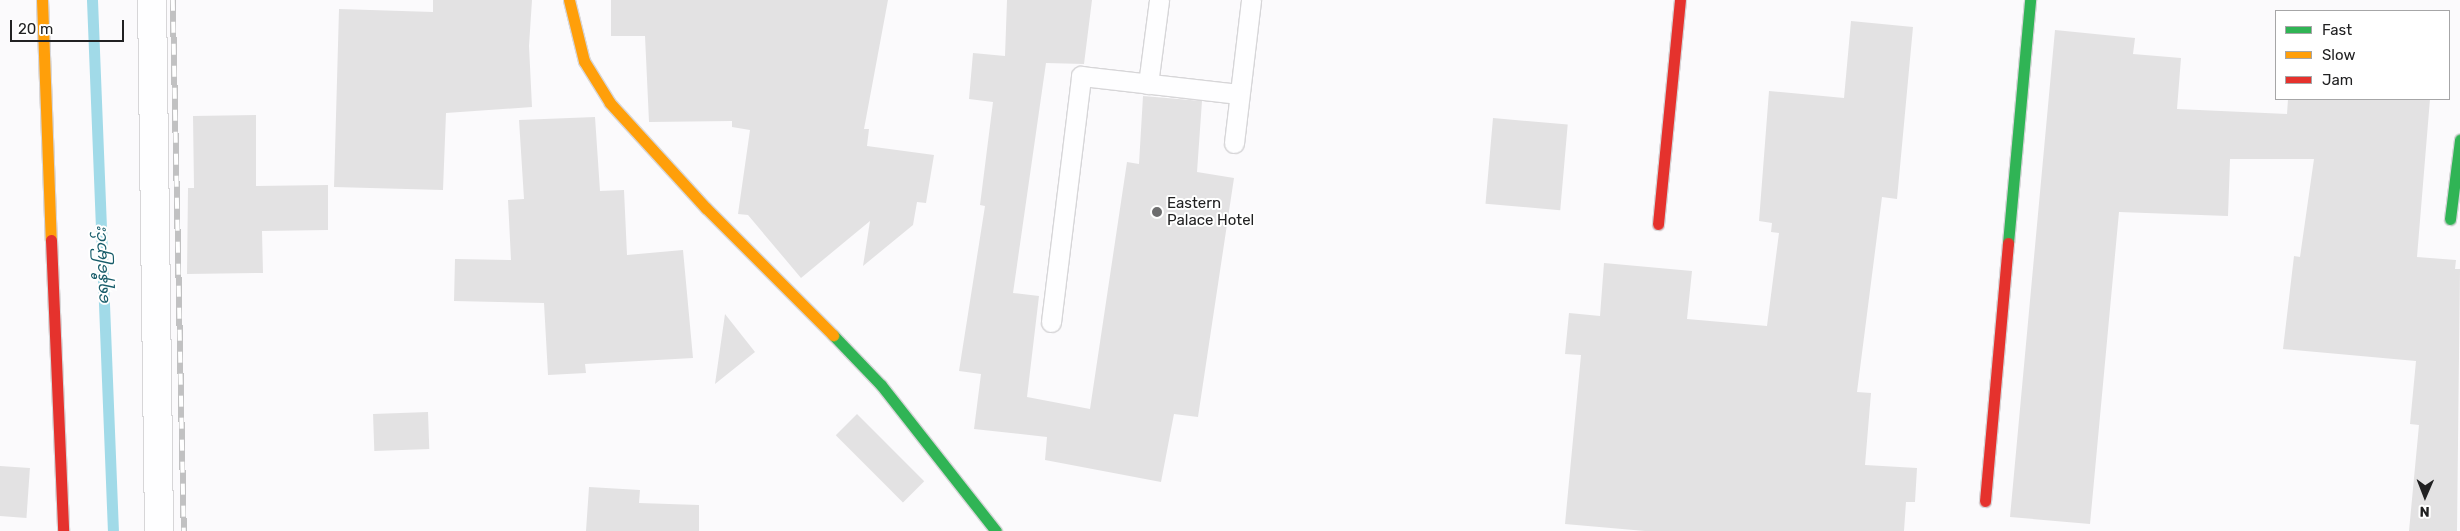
<!DOCTYPE html>
<html>
<head>
<meta charset="utf-8">
<style>
  body { margin:0 }
  #map { position:relative; width:2460px; height:531px; overflow:hidden; background:#fbfafc; font-family:Rubik,"Noto Sans Myanmar",sans-serif }
  div>[style] { position:absolute }
  .stream>* { height:11px; margin:-5.5px; padding:0 5.5px; transform-origin:5.5px; border-radius:5.5px; background:#a1dae8 }
  .building>* { inset:0; background:#e3e2e3; transform-origin:0 0 }
  .roads { filter:drop-shadow(1px 0 #d7d6d8) drop-shadow(-1px 0 #d7d6d8) drop-shadow(0 1px #d7d6d8) drop-shadow(0 -1px #d7d6d8) }
  .lane>* { height:19px; margin:-9.5px; padding:0 9.5px; transform-origin:9.5px; border-radius:9.5px; background:#fefeff }
  .street>* { height:28px; margin:-14px; padding:0 14px; transform-origin:14px; border-radius:14px; background:#fefeff }
  .fast>* { height:11px; margin:-5.5px; padding:0 5.5px; transform-origin:5.5px; border-radius:5.5px; background:#30b455 }
  .slow>* { height:11px; margin:-5.5px; padding:0 5.5px; transform-origin:5.5px; border-radius:5.5px; background:#ff9f0a }
  .jam>* { height:11px; margin:-5.5px; padding:0 5.5px; transform-origin:5.5px; border-radius:5.5px; background:#e5322d }
  .rail>* { height:5.5px; margin-top:-2.75px; transform-origin:0; background:repeating-linear-gradient(90deg,#fff 0 11px,#c1c1c2 0 22px); box-sizing:border-box; border-block:1px solid #c1c1c2 }
  .dots>* { width:14px; height:14px; translate:-50% -50%; box-sizing:border-box; border:2px solid #fff; border-radius:50% }
  span { translate:-50% -50%; white-space:nowrap; text-align:center; line-height:1.15; -webkit-text-stroke:4px #fff; paint-order:stroke }
  .poi-label { font-size:15px; color:#212122 }
  .left { translate:0 -50%; text-align:left }
  .water-label { font-size:16px; color:#175c6a; font-style:italic }
  .legend { position:absolute; left:2275px; top:10px; width:175px; height:90px; box-sizing:border-box; background:#fff; border:1px solid #a6a6a7; margin:0; padding:6px 9px; list-style:none; font-size:15px; color:#212122 }
  .legend li { display:flex; align-items:center; gap:10px; height:25px }
  .legend b { width:25px; border:1px solid #a6a6a7 }
  .north { position:absolute; left:2400px; top:471px; width:50px; height:50px; -webkit-text-stroke:4px #fff; paint-order:stroke; rotate:181deg; font-size:14px; font-weight:700; line-height:20px; text-align:center; color:#212122 }
  .north::after { content:''; display:block; margin:auto; width:18px; height:22px; background:#212122; clip-path:polygon(50% 0,100% 100%,50% 72%,0 100%) }
  .scale { position:absolute; left:10px; top:20px; width:114px; height:22px; box-sizing:border-box; border:2px solid #212122; border-top:0; padding-left:6px; font-size:15px; line-height:18px; white-space:nowrap; color:#212122; -webkit-text-stroke:4px #fff; paint-order:stroke }
</style>
</head>
<body>
<div id="map">
  <div class="stream">
    <i style="left:92px;top:0;width:531px;rotate:87.74deg"></i>
  </div>
  <div class="building">
    <i style="clip-path:polygon(433px 0,532px 0,529px 46px,532px 107px,446px 113px,443px 190px,334px 187px,339px 9px,433px 12px)"></i>
    <i style="clip-path:polygon(611px 0,888px 0,864px 129px,869px 129px,867px 146px,934px 155px,926px 203px,917px 202px,913px 225px,863px 266px,870px 221px,801px 278px,748px 215px,738px 214px,750px 130px,732px 127px,732px 121px,649px 122px,645px 36px,611px 36px)"></i>
    <i style="clip-path:polygon(1007px 0,1092px 0,1084px 64px,1046px 63px,1013px 293px,1039px 296px,1027px 397px,1090px 409px,1127px 162px,1139px 164px,1143px 96px,1202px 101px,1197px 172px,1234px 178px,1198px 417px,1174px 414px,1161px 482px,1045px 460px,1047px 437px,974px 429px,981px 374px,959px 371px,985px 206px,980px 205px,993px 102px,969px 99px,973px 53px,1005px 56px)"></i>
    <i style="clip-path:polygon(1851px 21px,1913px 27px,1897px 199px,1882px 197px,1857px 392px,1871px 393px,1865px 465px,1917px 468px,1915px 502px,1906px 502px,1904px 531px,1645px 531px,1565px 524px,1581px 355px,1565px 354px,1569px 313px,1600px 316px,1604px 263px,1692px 271px,1687px 319px,1767px 326px,1779px 233px,1771px 232px,1772px 223px,1759px 221px,1769px 91px,1844px 98px)"></i>
    <i style="clip-path:polygon(2055px 30px,2135px 38px,2133px 54px,2181px 58px,2177px 109px,2287px 114px,2288px 99px,2430px 99px,2417px 257px,2456px 260px,2455px 269px,2460px 269px,2457px 531px,2409px 531px,2419px 425px,2410px 424px,2416px 361px,2283px 349px,2294px 256px,2300px 257px,2314px 159px,2230px 159px,2228px 216px,2119px 212px,2090px 524px,2010px 517px)"></i>
    <i style="clip-path:polygon(256px 115px,256px 186px,328px 185px,328px 230px,262px 231px,263px 273px,187px 274px,188px 188px,194px 188px,193px 116px)"></i>
    <i style="clip-path:polygon(595px 117px,600px 191px,624px 190px,627px 255px,683px 250px,693px 358px,585px 364px,586px 373px,548px 375px,544px 303px,454px 301px,455px 259px,511px 260px,508px 200px,524px 199px,519px 120px)"></i>
    <i style="left:1493px;top:118px;width:75px;height:86px;rotate:5deg"></i>
    <i style="clip-path:polygon(725px 314px,755px 352px,715px 384px)"></i>
    <i style="left:428px;top:412px;width:37px;height:55px;rotate:88deg"></i>
    <i style="left:857px;top:414px;width:95px;height:30px;rotate:45deg"></i>
    <i style="left:0;top:466px;width:30px;height:50px;rotate:4deg"></i>
    <i style="clip-path:polygon(589px 487px,640px 490px,639px 503px,699px 505px,699px 531px,586px 531px)"></i>
  </div>
  <div class="roads">
    <div class="lane">
      <i style="left:1148px;top:84px;width:85px;rotate:-82.5deg"></i>
      <i style="left:1234px;top:143px;width:144px;rotate:-83.2deg"></i>
      <i style="left:1051px;top:322px;width:248px;rotate:-83deg"></i>
      <i style="left:1081px;top:76px;width:158px;rotate:6.5deg"></i>
    </div>
    <div class="street">
      <i style="left:152px;top:0;width:531px;rotate:89.24deg"></i>
    </div>
    <div class="fast">
      <i style="left:2450px;top:219px;width:80px;rotate:-82.8deg"></i>
      <i style="left:2008px;top:243px;width:244px;rotate:-84.8deg"></i>
      <i style="left:833px;top:335px;width:69px;rotate:46.2deg"></i>
      <i style="left:881px;top:385px;width:186px;rotate:51.8deg"></i>
    </div>
    <div class="slow">
      <i style="left:42px;top:0;width:240px;rotate:87.9deg"></i>
      <i style="left:569px;top:0;width:63px;rotate:76.2deg"></i>
      <i style="left:584px;top:61px;width:49px;rotate:58.2deg"></i>
      <i style="left:610px;top:103px;width:142px;rotate:47.6deg"></i>
      <i style="left:706px;top:208px;width:180px;rotate:45deg"></i>
    </div>
    <div class="jam">
      <i style="left:1658px;top:224px;width:225px;rotate:-84.4deg"></i>
      <i style="left:51px;top:240px;width:291px;rotate:87.6deg"></i>
      <i style="left:1985px;top:501px;width:259px;rotate:-84.9deg"></i>
    </div>
  </div>
  <div class="rail">
    <i style="left:173px;top:0;width:531px;rotate:88.81deg"></i>
  </div>
  <div class="dots">
    <i style="left:1157px;top:212px;background:#6d6d6e"></i>
  </div>
  <div class="poi-label">
    <span class="left" style="left:1167px;top:212px">Eastern<br>Palace Hotel</span>
  </div>
  <div class="water-label">
    <span style="left:102px;top:266px;rotate:-92deg">ရေနီမြောင်း</span>
  </div>
  <ul class="legend">
  <li><b style="height:6px;background:#30b455"></b>Fast</li>
  <li><b style="height:6px;background:#ff9f0a"></b>Slow</li>
  <li><b style="height:6px;background:#e5322d"></b>Jam</li>
  </ul>
  <div class="north">N</div>
  <div class="scale">20 m</div>
</div>
</body>
</html>
